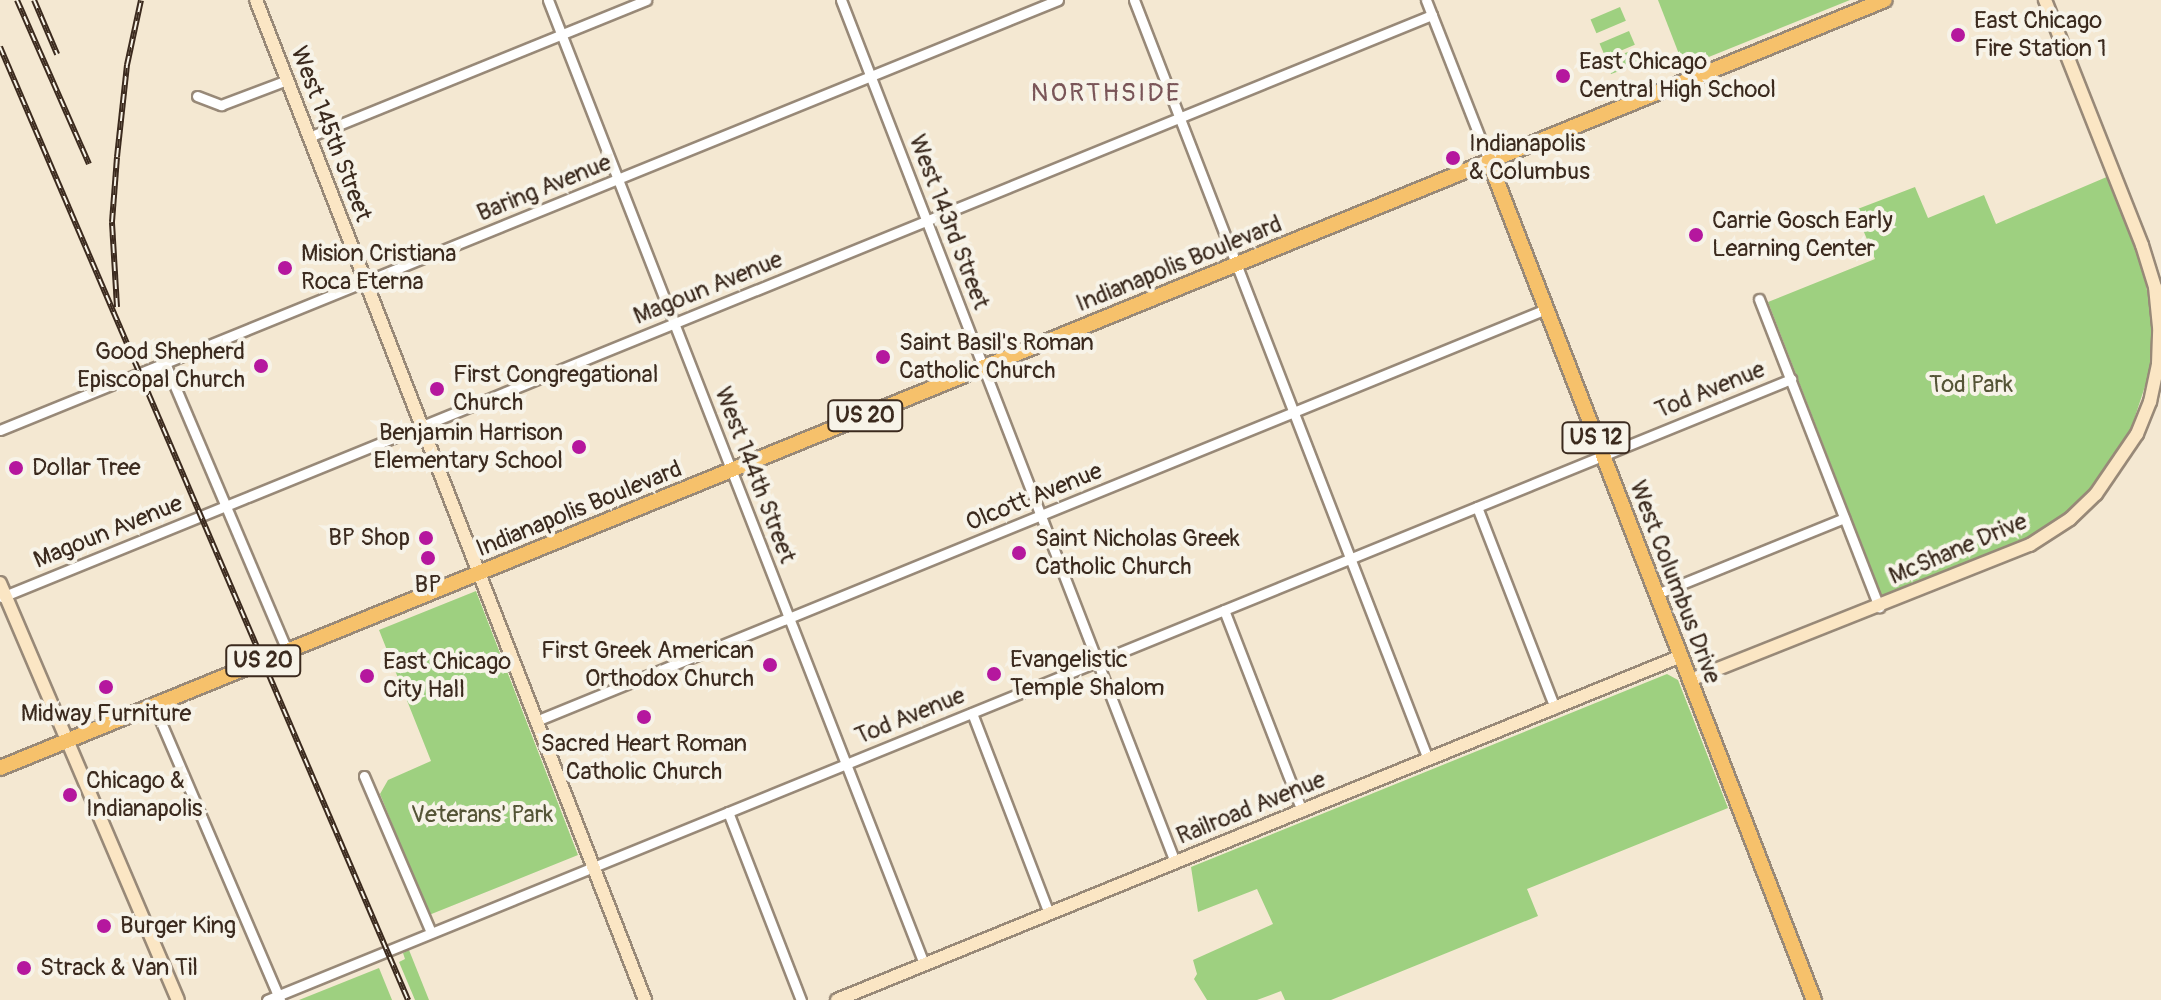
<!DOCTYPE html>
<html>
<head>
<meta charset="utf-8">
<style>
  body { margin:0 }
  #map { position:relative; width:2161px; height:1000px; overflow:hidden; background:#f4e8d2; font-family:Pangolin,sans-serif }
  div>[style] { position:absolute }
  .green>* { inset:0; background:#9ed080; transform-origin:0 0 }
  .roads { filter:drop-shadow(2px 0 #988978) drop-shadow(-2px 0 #988978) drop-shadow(0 2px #988978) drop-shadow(0 -2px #988978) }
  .street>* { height:9px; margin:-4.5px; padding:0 4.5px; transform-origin:4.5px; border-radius:4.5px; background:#fff }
  .secondary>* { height:12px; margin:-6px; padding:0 6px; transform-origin:6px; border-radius:6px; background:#fbe6c4 }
  .primary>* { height:14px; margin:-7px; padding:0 7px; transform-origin:7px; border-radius:7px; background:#f6c16b }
  .rail>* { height:6px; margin-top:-3px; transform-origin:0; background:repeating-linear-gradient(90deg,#f7f3e8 0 9px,#3b2a1e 0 18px); box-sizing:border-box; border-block:2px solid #3b2a1e }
  .dots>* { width:22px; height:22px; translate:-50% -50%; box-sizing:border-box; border:4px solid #f7f3e8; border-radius:50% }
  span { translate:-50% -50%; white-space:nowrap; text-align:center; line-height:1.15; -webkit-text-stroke:8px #f7f3e8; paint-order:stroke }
  .shield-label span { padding:2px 6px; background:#f7f3e8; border:2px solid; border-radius:6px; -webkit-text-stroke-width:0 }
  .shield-label { font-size:22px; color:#3b2a1e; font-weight:700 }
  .poi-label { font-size:24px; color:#3b2a1e }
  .left { translate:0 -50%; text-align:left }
  .right { translate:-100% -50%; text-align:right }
  .street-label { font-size:24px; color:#3b2a1e }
  .park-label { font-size:24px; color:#545436 }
  .neighbourhood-label { font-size:26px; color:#7a5558; letter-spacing:2px }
</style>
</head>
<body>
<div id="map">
  <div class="green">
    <i style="clip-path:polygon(1658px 0,1850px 0,1684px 67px)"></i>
    <i style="left:1620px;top:7px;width:15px;height:32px;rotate:67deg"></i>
    <i style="left:1629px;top:31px;width:15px;height:32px;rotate:67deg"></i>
    <i style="left:1636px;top:49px;width:15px;height:32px;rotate:70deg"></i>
    <i style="clip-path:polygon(2109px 176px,2140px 256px,2152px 315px,2151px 368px,2129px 435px,2095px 485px,2073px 509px,2045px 530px,1883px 599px,1768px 302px,1875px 259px,1855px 210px,1915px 187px,1928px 218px,1984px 195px,1996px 224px)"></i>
    <i style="clip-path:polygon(476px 591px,578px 855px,429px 915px,380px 794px,388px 780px,431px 761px,379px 630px)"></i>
    <i style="clip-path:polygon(1667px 674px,1678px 680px,1728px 808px,1527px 889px,1538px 916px,1331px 1000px,1285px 1000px,1281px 991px,1257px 1000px,1207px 1000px,1194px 979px,1197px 974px,1193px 960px,1273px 924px,1257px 889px,1198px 912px,1191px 867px)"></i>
    <i style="clip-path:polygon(409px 950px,429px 1000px,415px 1000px,399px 962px,405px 959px,403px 953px)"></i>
    <i style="clip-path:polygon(379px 968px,392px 1000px,299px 1000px)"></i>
  </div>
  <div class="roads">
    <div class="street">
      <i style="left:548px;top:0;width:1035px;rotate:68.69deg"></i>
      <i style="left:841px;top:0;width:924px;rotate:68.82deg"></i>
      <i style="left:1134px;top:0;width:814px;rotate:68.83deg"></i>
      <i style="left:1426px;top:0;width:173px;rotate:68.6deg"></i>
      <i style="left:197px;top:96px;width:26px;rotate:21deg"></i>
      <i style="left:221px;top:105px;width:71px;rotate:-20.7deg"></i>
      <i style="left:309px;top:137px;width:364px;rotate:-22.1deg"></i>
      <i style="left:1759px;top:299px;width:331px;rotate:68.7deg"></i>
      <i style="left:165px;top:363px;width:313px;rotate:67deg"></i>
      <i style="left:0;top:430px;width:1142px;rotate:-22.12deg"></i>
      <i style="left:1477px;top:507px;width:216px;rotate:68.8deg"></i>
      <i style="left:1657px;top:594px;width:202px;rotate:-22.1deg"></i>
      <i style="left:2px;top:597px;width:1544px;rotate:-22.15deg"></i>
      <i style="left:1224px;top:610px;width:216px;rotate:68.8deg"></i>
      <i style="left:154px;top:706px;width:320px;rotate:66.8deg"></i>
      <i style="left:972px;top:713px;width:215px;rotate:69deg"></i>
      <i style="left:536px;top:721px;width:1091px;rotate:-22.19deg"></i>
      <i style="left:364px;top:776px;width:170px;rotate:66.8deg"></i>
      <i style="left:728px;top:812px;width:202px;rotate:68.8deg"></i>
      <i style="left:267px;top:1000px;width:1646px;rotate:-22.17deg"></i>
    </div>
    <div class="secondary">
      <i style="left:256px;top:0;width:1073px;rotate:68.74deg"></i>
      <i style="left:0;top:583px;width:453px;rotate:66.9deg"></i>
      <i style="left:1690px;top:680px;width:366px;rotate:-21.7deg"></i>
      <i style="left:2030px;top:545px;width:48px;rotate:-33deg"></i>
      <i style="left:2070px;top:519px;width:36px;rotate:-44deg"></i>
      <i style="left:2096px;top:494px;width:73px;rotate:-55.7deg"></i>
      <i style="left:2137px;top:434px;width:35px;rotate:-68deg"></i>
      <i style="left:2150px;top:402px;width:39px;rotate:-78deg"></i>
      <i style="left:2158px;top:364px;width:37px;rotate:-88deg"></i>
      <i style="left:2159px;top:327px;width:40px;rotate:-95.7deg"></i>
      <i style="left:2155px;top:287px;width:44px;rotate:-107.2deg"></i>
      <i style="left:2142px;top:245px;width:264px;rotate:-111.6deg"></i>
      <i style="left:837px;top:1000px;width:911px;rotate:-22.17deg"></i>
    </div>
    <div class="primary">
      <i style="left:1489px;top:161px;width:900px;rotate:68.83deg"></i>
      <i style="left:0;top:768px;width:2035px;rotate:-22.17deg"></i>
    </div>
  </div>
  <div class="rail">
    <i style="left:17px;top:0;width:179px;rotate:66.3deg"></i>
    <i style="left:34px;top:0;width:59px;rotate:66.9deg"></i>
    <i style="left:0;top:47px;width:1037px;rotate:66.82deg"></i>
    <i style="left:117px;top:307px;width:85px;rotate:-93.4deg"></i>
    <i style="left:112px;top:222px;width:65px;rotate:-85.6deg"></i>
    <i style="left:117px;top:157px;width:93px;rotate:-83.8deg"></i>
    <i style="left:127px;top:65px;width:66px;rotate:-77.8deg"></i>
  </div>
  <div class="dots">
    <i style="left:1958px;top:35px;background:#b5179e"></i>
    <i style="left:1563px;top:76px;background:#b5179e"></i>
    <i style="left:1453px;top:158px;background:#b5179e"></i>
    <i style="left:1696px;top:235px;background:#b5179e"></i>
    <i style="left:285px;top:268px;background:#b5179e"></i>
    <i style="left:883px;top:357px;background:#b5179e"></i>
    <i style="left:261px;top:366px;background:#b5179e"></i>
    <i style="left:437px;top:389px;background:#b5179e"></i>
    <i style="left:579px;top:447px;background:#b5179e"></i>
    <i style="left:16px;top:468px;background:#b5179e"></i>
    <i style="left:426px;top:538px;background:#b5179e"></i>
    <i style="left:1019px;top:553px;background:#b5179e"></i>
    <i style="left:428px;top:558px;background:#b5179e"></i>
    <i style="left:770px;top:665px;background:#b5179e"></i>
    <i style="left:994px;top:674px;background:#b5179e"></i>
    <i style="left:367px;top:676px;background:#b5179e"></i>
    <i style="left:106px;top:687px;background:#b5179e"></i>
    <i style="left:644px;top:717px;background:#b5179e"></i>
    <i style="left:70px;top:795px;background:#b5179e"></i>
    <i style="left:104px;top:926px;background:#b5179e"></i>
    <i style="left:24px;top:968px;background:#b5179e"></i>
  </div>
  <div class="shield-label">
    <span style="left:865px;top:416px">US 20</span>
    <span style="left:1596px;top:438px">US 12</span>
    <span style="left:263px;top:661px">US 20</span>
  </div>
  <div class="poi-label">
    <span class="left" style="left:1974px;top:35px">East Chicago<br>Fire Station 1</span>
    <span class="left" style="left:1579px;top:76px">East Chicago<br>Central High School</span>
    <span class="left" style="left:1469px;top:158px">Indianapolis<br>&amp; Columbus</span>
    <span class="left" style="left:1712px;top:235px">Carrie Gosch Early<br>Learning Center</span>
    <span class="left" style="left:301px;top:268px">Mision Cristiana<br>Roca Eterna</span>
    <span class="left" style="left:899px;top:357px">Saint Basil's Roman<br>Catholic Church</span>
    <span class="right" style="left:245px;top:366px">Good Shepherd<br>Episcopal Church</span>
    <span class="left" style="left:453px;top:389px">First Congregational<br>Church</span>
    <span class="right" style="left:563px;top:447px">Benjamin Harrison<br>Elementary School</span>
    <span class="left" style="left:32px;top:468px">Dollar Tree</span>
    <span class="right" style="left:410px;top:538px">BP Shop</span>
    <span class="left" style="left:1035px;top:553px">Saint Nicholas Greek<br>Catholic Church</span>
    <span style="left:428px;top:585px">BP</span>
    <span class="right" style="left:754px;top:665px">First Greek American<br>Orthodox Church</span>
    <span class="left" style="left:1010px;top:674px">Evangelistic<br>Temple Shalom</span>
    <span class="left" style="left:383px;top:676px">East Chicago<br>City Hall</span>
    <span style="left:106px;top:714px">Midway Furniture</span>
    <span style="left:644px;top:758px">Sacred Heart Roman<br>Catholic Church</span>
    <span class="left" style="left:86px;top:795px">Chicago &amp;<br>Indianapolis</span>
    <span class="left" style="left:120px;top:926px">Burger King</span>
    <span class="left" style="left:40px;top:968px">Strack &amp; Van Til</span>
  </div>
  <div class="street-label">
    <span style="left:331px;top:134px;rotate:69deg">West 145th Street</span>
    <span style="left:544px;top:188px;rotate:-22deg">Baring Avenue</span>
    <span style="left:949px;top:222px;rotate:69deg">West 143rd Street</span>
    <span style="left:1179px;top:264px;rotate:-22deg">Indianapolis Boulevard</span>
    <span style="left:708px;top:288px;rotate:-22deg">Magoun Avenue</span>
    <span style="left:1710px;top:390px;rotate:-22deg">Tod Avenue</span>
    <span style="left:755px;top:475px;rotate:69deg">West 144th Street</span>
    <span style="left:1034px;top:497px;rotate:-22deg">Olcott Avenue</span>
    <span style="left:579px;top:509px;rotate:-22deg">Indianapolis Boulevard</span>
    <span style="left:108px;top:532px;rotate:-22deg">Magoun Avenue</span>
    <span style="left:1958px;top:549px;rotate:-23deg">McShane Drive</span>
    <span style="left:1675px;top:582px;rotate:69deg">West Columbus Drive</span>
    <span style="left:910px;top:716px;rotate:-22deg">Tod Avenue</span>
    <span style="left:1251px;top:808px;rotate:-22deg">Railroad Avenue</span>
  </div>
  <div class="park-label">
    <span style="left:1971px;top:385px">Tod Park</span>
    <span style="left:482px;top:815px">Veterans' Park</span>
  </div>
  <div class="neighbourhood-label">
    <span style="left:1106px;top:94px">NORTHSIDE</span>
  </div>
</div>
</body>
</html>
